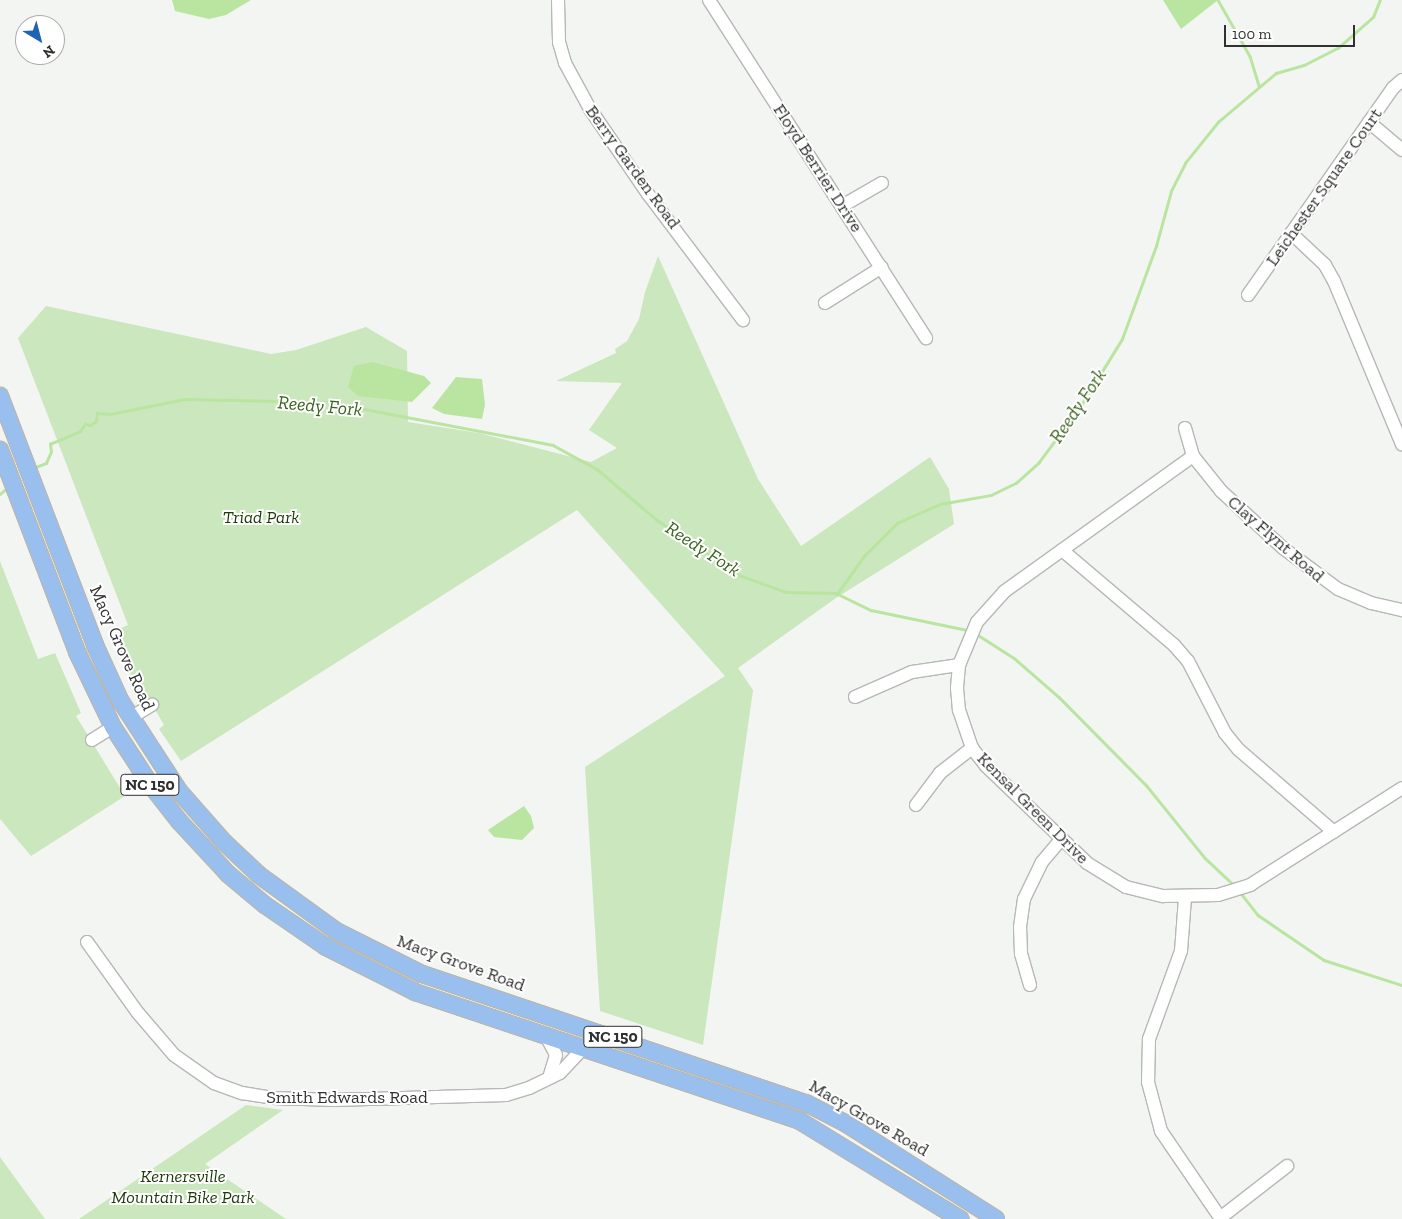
<!DOCTYPE html>
<html>
<head>
<meta charset="utf-8">
<style>
  body { margin:0 }
  #map { position:relative; width:1402px; height:1219px; overflow:hidden; background:#f3f5f2; font-family:"Zilla Slab",serif }
  div>[style] { position:absolute }
  .green>* { inset:0; background:#cbe7bd }
  .water>* { inset:0; background:#b9e5a0 }
  .stream>* { height:2.5px; margin:-1.25px; padding:0 1.25px; transform-origin:1.25px; border-radius:1.25px; background:#b9e5a0 }
  .roads { filter:drop-shadow(1px 0 #b6b8b5) drop-shadow(-1px 0 #b6b8b5) drop-shadow(0 1px #b6b8b5) drop-shadow(0 -1px #b6b8b5) }
  .minor>* { height:12px; margin:-6px; padding:0 6px; transform-origin:6px; border-radius:6px; background:#fff }
  .major>* { height:16px; margin:-8px; padding:0 8px; transform-origin:8px; border-radius:8px; background:#99bfef }
  span { translate:-50% -50%; white-space:nowrap; text-align:center; line-height:1.15; -webkit-text-stroke:4px #fff; paint-order:stroke }
  .shield-label span { padding:1px 4px; background:#fff; border:1px solid; border-radius:4px; -webkit-text-stroke-width:0 }
  .shield-label { font-size:16px; color:#303130; font-weight:700 }
  .street-label { font-size:18px; color:#303130 }
  .park-label { font-size:18px; color:#1e3909; font-style:italic }
  .water-label { font-size:19px; color:#3b621f; font-style:italic }
  .north { position:absolute; left:15px; top:15px; width:50px; height:50px; box-sizing:border-box; background:#fff; border:1px solid #acadac; border-radius:50%; rotate:143deg; font-size:14px; font-weight:700; line-height:20px; text-align:center; color:#303130 }
  .north::after { content:''; display:block; margin:auto; width:18px; height:22px; background:#2062b3; clip-path:polygon(50% 0,100% 100%,50% 72%,0 100%) }
  .scale { position:absolute; left:1224px; top:25px; width:131px; height:22px; box-sizing:border-box; border:2px solid #303130; border-top:0; padding-left:6px; font-size:15px; line-height:18px; white-space:nowrap; color:#303130; -webkit-text-stroke:4px #fff; paint-order:stroke }
</style>
</head>
<body>
<div id="map">
  <div class="green">
    <i style="clip-path:polygon(658px 256px,758px 479px,801px 546px,930px 457px,949px 489px,954px 524px,836px 598px,738px 668px,753px 690px,703px 1045px,600px 1011px,585px 767px,725px 676px,577px 510px,181px 761px,159px 729px,164px 725px,140px 683px,135px 685px,111px 632px,128px 625px,18px 338px,46px 306px,271px 354px,296px 350px,366px 327px,407px 351px,408px 422px,479px 433px,591px 462px,617px 448px,589px 430px,622px 383px,556px 381px,616px 353px,615px 349px,627px 341px,639px 319px,645px 292px)"></i>
    <i style="clip-path:polygon(0 561px,38px 659px,55px 653px,81px 713px,76px 716px,125px 796px,31px 856px,0 819px)"></i>
    <i style="clip-path:polygon(246px 1105px,283px 1110px,205px 1164px,286px 1219px,79px 1219px)"></i>
    <i style="clip-path:polygon(0 1157px,45px 1219px,0 1219px)"></i>
  </div>
  <div class="water">
    <i style="clip-path:polygon(172px 0,251px 0,226px 15px,209px 19px,175px 11px)"></i>
    <i style="clip-path:polygon(1163px 0,1218px 0,1181px 29px)"></i>
    <i style="clip-path:polygon(372px 362px,424px 376px,431px 383px,412px 402px,358px 396px,348px 387px,354px 366px)"></i>
    <i style="clip-path:polygon(456px 377px,482px 379px,485px 405px,482px 419px,444px 414px,432px 408px)"></i>
    <i style="clip-path:polygon(524px 806px,531px 816px,534px 828px,522px 840px,494px 837px,488px 830px)"></i>
  </div>
  <div class="stream">
    <i style="left:1218px;top:0;width:64px;rotate:60.3deg"></i>
    <i style="left:1250px;top:56px;width:31px;rotate:73deg"></i>
    <i style="left:33px;top:468px;width:14px;rotate:-21deg"></i>
    <i style="left:46px;top:463px;width:12px;rotate:-66deg"></i>
    <i style="left:51px;top:452px;width:8px;rotate:-97deg"></i>
    <i style="left:50px;top:444px;width:33px;rotate:-23deg"></i>
    <i style="left:80px;top:431px;width:9px;rotate:-54deg"></i>
    <i style="left:85px;top:424px;width:6px;rotate:9deg"></i>
    <i style="left:91px;top:425px;width:6px;rotate:-39deg"></i>
    <i style="left:96px;top:421px;width:8px;rotate:-83deg"></i>
    <i style="left:97px;top:413px;width:13px;rotate:4deg"></i>
    <i style="left:110px;top:414px;width:76px;rotate:-11.3deg"></i>
    <i style="left:185px;top:399px;width:143px;rotate:1.2deg"></i>
    <i style="left:328px;top:402px;width:229px;rotate:10.8deg"></i>
    <i style="left:553px;top:445px;width:50px;rotate:28.6deg"></i>
    <i style="left:597px;top:469px;width:79px;rotate:40.4deg"></i>
    <i style="left:657px;top:520px;width:99px;rotate:33.9deg"></i>
    <i style="left:739px;top:575px;width:50px;rotate:19.9deg"></i>
    <i style="left:786px;top:592px;width:50px;rotate:1.1deg"></i>
    <i style="left:836px;top:593px;width:39px;rotate:26deg"></i>
    <i style="left:871px;top:610px;width:99px;rotate:11.7deg"></i>
    <i style="left:0;top:494px;width:11px;rotate:-41deg"></i>
    <i style="left:837px;top:594px;width:47px;rotate:-54.6deg"></i>
    <i style="left:864px;top:556px;width:47px;rotate:-45deg"></i>
    <i style="left:897px;top:523px;width:47px;rotate:-23.8deg"></i>
    <i style="left:940px;top:504px;width:52px;rotate:-10deg"></i>
    <i style="left:991px;top:495px;width:28px;rotate:-26deg"></i>
    <i style="left:1016px;top:483px;width:31px;rotate:-42deg"></i>
    <i style="left:1039px;top:462px;width:69px;rotate:-53.3deg"></i>
    <i style="left:1080px;top:407px;width:80px;rotate:-58.3deg"></i>
    <i style="left:1122px;top:339px;width:99px;rotate:-69.9deg"></i>
    <i style="left:1156px;top:246px;width:57px;rotate:-74.7deg"></i>
    <i style="left:1171px;top:191px;width:31px;rotate:-63deg"></i>
    <i style="left:1185px;top:163px;width:53px;rotate:-51.2deg"></i>
    <i style="left:1218px;top:122px;width:76px;rotate:-40.2deg"></i>
    <i style="left:1276px;top:73px;width:29px;rotate:-16deg"></i>
    <i style="left:1304px;top:65px;width:38px;rotate:-27deg"></i>
    <i style="left:1338px;top:48px;width:47px;rotate:-41.5deg"></i>
    <i style="left:1373px;top:17px;width:18px;rotate:-68deg"></i>
    <i style="left:975px;top:633px;width:46px;rotate:32.7deg"></i>
    <i style="left:1014px;top:658px;width:60px;rotate:40.9deg"></i>
    <i style="left:1059px;top:697px;width:125px;rotate:45.3deg"></i>
    <i style="left:1147px;top:786px;width:92px;rotate:51.1deg"></i>
    <i style="left:1205px;top:858px;width:41px;rotate:43deg"></i>
    <i style="left:1240px;top:892px;width:29px;rotate:52deg"></i>
    <i style="left:1258px;top:915px;width:80px;rotate:34.3deg"></i>
    <i style="left:1324px;top:960px;width:82px;rotate:17.8deg"></i>
  </div>
  <div class="roads">
    <div class="minor">
      <i style="left:558px;top:0;width:42px;rotate:88.6deg"></i>
      <i style="left:559px;top:42px;width:22px;rotate:74deg"></i>
      <i style="left:565px;top:63px;width:52px;rotate:61.5deg"></i>
      <i style="left:590px;top:109px;width:103px;rotate:55.7deg"></i>
      <i style="left:648px;top:194px;width:158px;rotate:53deg"></i>
      <i style="left:709px;top:0;width:402px;rotate:57.3deg"></i>
      <i style="left:1369px;top:122px;width:43px;rotate:40.3deg"></i>
      <i style="left:842px;top:206px;width:46px;rotate:-29.9deg"></i>
      <i style="left:1291px;top:233px;width:47px;rotate:43.3deg"></i>
      <i style="left:1325px;top:265px;width:18px;rotate:61deg"></i>
      <i style="left:1334px;top:281px;width:177px;rotate:67.4deg"></i>
      <i style="left:1248px;top:295px;width:253px;rotate:-55deg"></i>
      <i style="left:1393px;top:88px;width:12px;rotate:-42deg"></i>
      <i style="left:825px;top:303px;width:67px;rotate:-32.3deg"></i>
      <i style="left:1185px;top:428px;width:29px;rotate:74deg"></i>
      <i style="left:1193px;top:456px;width:45px;rotate:51.3deg"></i>
      <i style="left:1221px;top:491px;width:84px;rotate:42.6deg"></i>
      <i style="left:1283px;top:548px;width:69px;rotate:36.7deg"></i>
      <i style="left:1338px;top:589px;width:36px;rotate:23deg"></i>
      <i style="left:1371px;top:603px;width:32px;rotate:13deg"></i>
      <i style="left:1193px;top:456px;width:233px;rotate:144.3deg"></i>
      <i style="left:1004px;top:592px;width:40px;rotate:132deg"></i>
      <i style="left:977px;top:622px;width:47px;rotate:112.7deg"></i>
      <i style="left:959px;top:665px;width:23px;rotate:95deg"></i>
      <i style="left:957px;top:688px;width:22px;rotate:85deg"></i>
      <i style="left:959px;top:710px;width:40px;rotate:71.1deg"></i>
      <i style="left:972px;top:748px;width:23px;rotate:52deg"></i>
      <i style="left:986px;top:766px;width:140px;rotate:43.8deg"></i>
      <i style="left:1087px;top:863px;width:46px;rotate:31.6deg"></i>
      <i style="left:1126px;top:887px;width:38px;rotate:14deg"></i>
      <i style="left:1163px;top:896px;width:55px;rotate:-1deg"></i>
      <i style="left:1218px;top:895px;width:34px;rotate:-17deg"></i>
      <i style="left:1250px;top:885px;width:180px;rotate:-32.5deg"></i>
      <i style="left:1062px;top:550px;width:147px;rotate:40.3deg"></i>
      <i style="left:1174px;top:645px;width:21px;rotate:49deg"></i>
      <i style="left:1188px;top:661px;width:81px;rotate:62.8deg"></i>
      <i style="left:1225px;top:733px;width:22px;rotate:51deg"></i>
      <i style="left:1239px;top:750px;width:125px;rotate:40.8deg"></i>
      <i style="left:855px;top:697px;width:62px;rotate:-23.7deg"></i>
      <i style="left:912px;top:672px;width:48px;rotate:-8.5deg"></i>
      <i style="left:130px;top:718px;width:26px;rotate:-31deg"></i>
      <i style="left:92px;top:740px;width:25px;rotate:-32deg"></i>
      <i style="left:916px;top:805px;width:40px;rotate:-53deg"></i>
      <i style="left:940px;top:773px;width:41px;rotate:-38deg"></i>
      <i style="left:1185px;top:898px;width:53px;rotate:94.3deg"></i>
      <i style="left:1181px;top:951px;width:94px;rotate:110deg"></i>
      <i style="left:1149px;top:1039px;width:43px;rotate:91.3deg"></i>
      <i style="left:1148px;top:1082px;width:51px;rotate:75.1deg"></i>
      <i style="left:1161px;top:1131px;width:107px;rotate:55.7deg"></i>
      <i style="left:87px;top:942px;width:87px;rotate:54.3deg"></i>
      <i style="left:138px;top:1013px;width:55px;rotate:49.4deg"></i>
      <i style="left:174px;top:1055px;width:49px;rotate:35deg"></i>
      <i style="left:214px;top:1083px;width:30px;rotate:20deg"></i>
      <i style="left:242px;top:1093px;width:31px;rotate:9deg"></i>
      <i style="left:273px;top:1098px;width:61px;rotate:1.9deg"></i>
      <i style="left:334px;top:1100px;width:172px;rotate:-1.7deg"></i>
      <i style="left:506px;top:1095px;width:24px;rotate:-17deg"></i>
      <i style="left:529px;top:1088px;width:34px;rotate:-26deg"></i>
      <i style="left:560px;top:1073px;width:34px;rotate:-47deg"></i>
      <i style="left:1030px;top:985px;width:32px;rotate:-106deg"></i>
      <i style="left:1021px;top:954px;width:27px;rotate:-92deg"></i>
      <i style="left:1020px;top:927px;width:28px;rotate:-82deg"></i>
      <i style="left:1024px;top:899px;width:41px;rotate:-64.1deg"></i>
      <i style="left:1042px;top:862px;width:30px;rotate:-50deg"></i>
      <i style="left:546px;top:1036px;width:21px;rotate:62deg"></i>
      <i style="left:556px;top:1055px;width:24px;rotate:107deg"></i>
      <i style="left:1220px;top:1218px;width:85px;rotate:-37.8deg"></i>
    </div>
    <div class="major">
      <i style="left:0;top:396px;width:267px;rotate:69.1deg"></i>
      <i style="left:95px;top:645px;width:60px;rotate:65.6deg"></i>
      <i style="left:120px;top:700px;width:108px;rotate:57deg"></i>
      <i style="left:179px;top:791px;width:68px;rotate:48.6deg"></i>
      <i style="left:224px;top:842px;width:48px;rotate:43.3deg"></i>
      <i style="left:259px;top:875px;width:95px;rotate:36deg"></i>
      <i style="left:336px;top:931px;width:96px;rotate:26.6deg"></i>
      <i style="left:422px;top:974px;width:405px;rotate:18.6deg"></i>
      <i style="left:806px;top:1103px;width:44px;rotate:27.1deg"></i>
      <i style="left:845px;top:1123px;width:179px;rotate:32.4deg"></i>
      <i style="left:0;top:450px;width:216px;rotate:69.1deg"></i>
      <i style="left:77px;top:652px;width:83px;rotate:64.4deg"></i>
      <i style="left:113px;top:727px;width:68px;rotate:57deg"></i>
      <i style="left:150px;top:784px;width:47px;rotate:51.9deg"></i>
      <i style="left:179px;top:821px;width:72px;rotate:47.2deg"></i>
      <i style="left:228px;top:874px;width:48px;rotate:40deg"></i>
      <i style="left:265px;top:905px;width:74px;rotate:34.5deg"></i>
      <i style="left:326px;top:947px;width:100px;rotate:26.8deg"></i>
      <i style="left:415px;top:992px;width:406px;rotate:18.5deg"></i>
      <i style="left:800px;top:1121px;width:188px;rotate:31.5deg"></i>
    </div>
  </div>
  <div class="shield-label">
    <span style="left:150px;top:785px">NC 150</span>
    <span style="left:613px;top:1037px">NC 150</span>
  </div>
  <div class="street-label">
    <span style="left:633px;top:167px;rotate:54deg">Berry Garden Road</span>
    <span style="left:818px;top:168px;rotate:57deg">Floyd Berrier Drive</span>
    <span style="left:1324px;top:187px;rotate:-55deg">Leichester Square Court</span>
    <span style="left:1276px;top:539px;rotate:41deg">Clay Flynt Road</span>
    <span style="left:122px;top:648px;rotate:66deg">Macy Grove Road</span>
    <span style="left:1033px;top:808px;rotate:45deg">Kensal Green Drive</span>
    <span style="left:461px;top:963px;rotate:20deg">Macy Grove Road</span>
    <span style="left:347px;top:1097px">Smith Edwards Road</span>
    <span style="left:869px;top:1118px;rotate:30deg">Macy Grove Road</span>
  </div>
  <div class="park-label">
    <span style="left:261px;top:517px">Triad Park</span>
    <span style="left:183px;top:1187px">Kernersville<br>Mountain Bike Park</span>
  </div>
  <div class="water-label">
    <span style="left:320px;top:406px;rotate:5deg">Reedy Fork</span>
    <span style="left:1078px;top:406px;rotate:-56deg">Reedy Fork</span>
    <span style="left:703px;top:549px;rotate:33deg">Reedy Fork</span>
  </div>
  <div class="north">N</div>
  <div class="scale">100 m</div>
</div>
</body>
</html>
